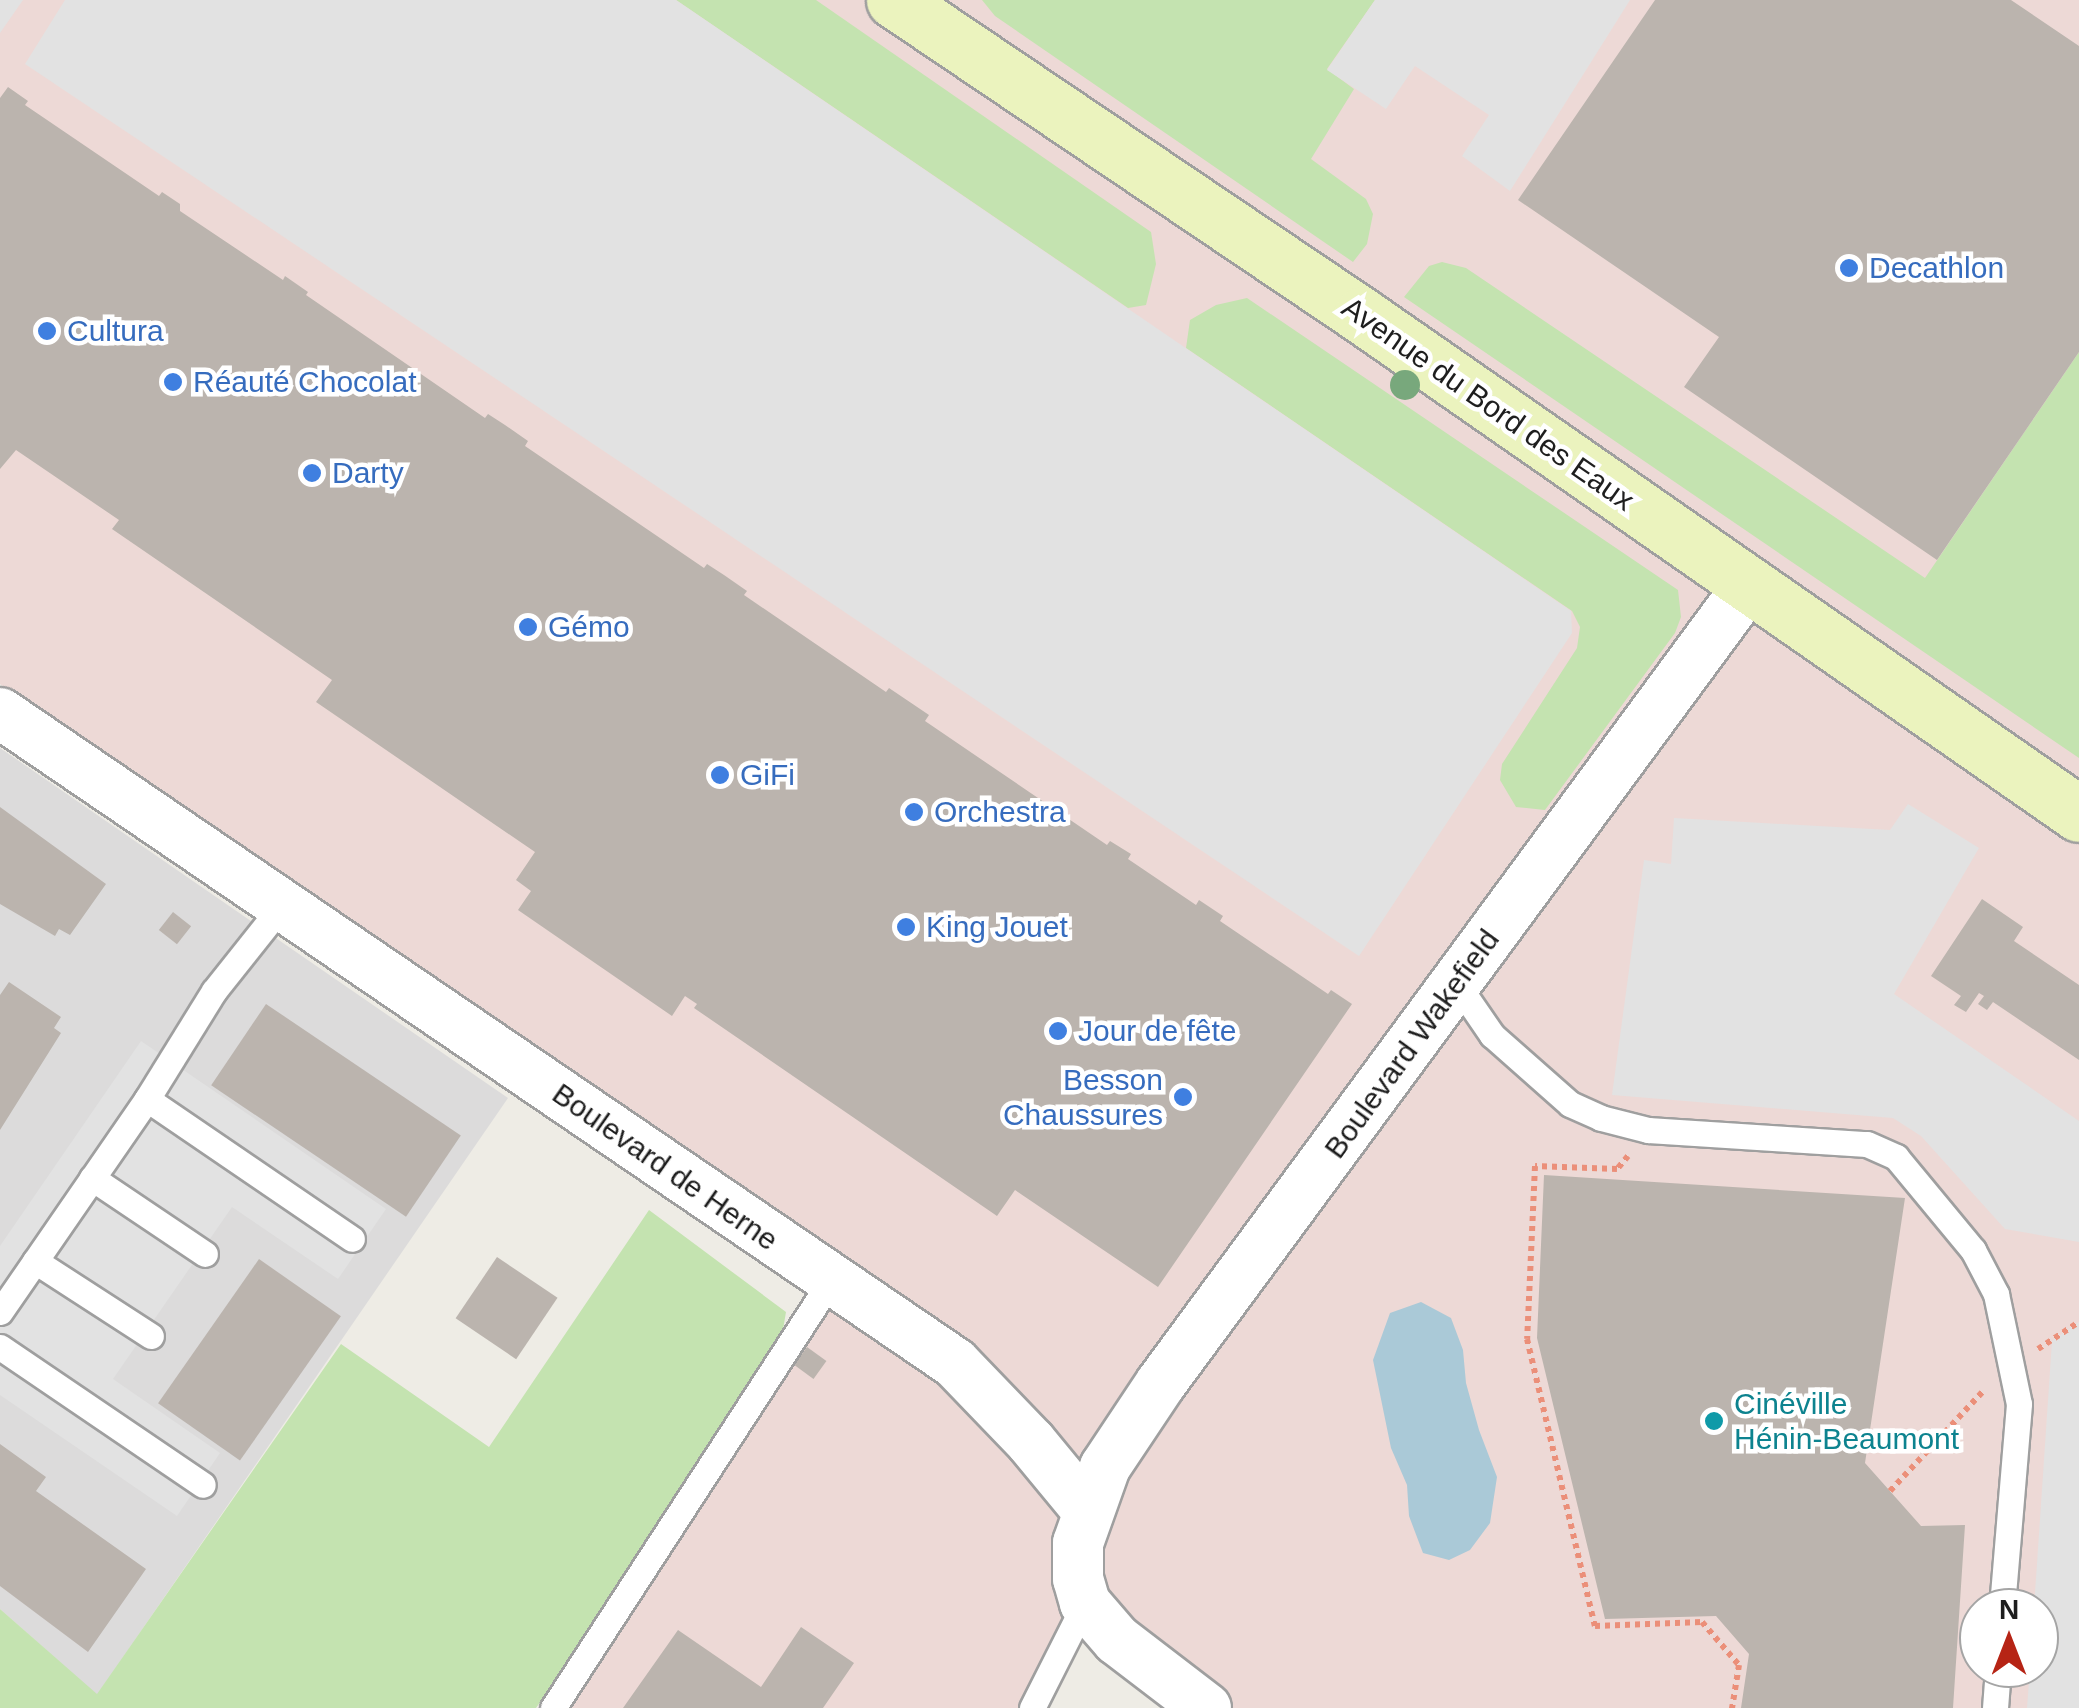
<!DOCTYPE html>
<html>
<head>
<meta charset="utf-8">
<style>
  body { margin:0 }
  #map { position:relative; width:2079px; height:1708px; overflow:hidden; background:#eeece5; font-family:Arial,sans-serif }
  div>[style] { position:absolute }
  .residential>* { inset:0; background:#dcdbdb }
  .commercial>* { inset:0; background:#edd9d6 }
  .grass>* { inset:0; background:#c4e3b0 }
  .parking>* { inset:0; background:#e2e2e2 }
  .water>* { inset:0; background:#aac9d7 }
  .building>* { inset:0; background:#bbb4ae; transform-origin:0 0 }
  .path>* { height:6px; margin-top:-3px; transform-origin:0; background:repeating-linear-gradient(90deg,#eb8f79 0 5px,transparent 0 10px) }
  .roads { filter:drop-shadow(2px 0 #9f9f9f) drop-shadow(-2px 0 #9f9f9f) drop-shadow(0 2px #9f9f9f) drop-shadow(0 -2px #9f9f9f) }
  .lane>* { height:25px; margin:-12.5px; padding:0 12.5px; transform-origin:12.5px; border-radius:12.5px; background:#fff }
  .street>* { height:50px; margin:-25px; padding:0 25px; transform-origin:25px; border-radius:25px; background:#fff }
  .secondary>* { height:55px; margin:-27.5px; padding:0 27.5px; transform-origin:27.5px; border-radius:27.5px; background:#ebf3be }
  .trees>* { width:30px; height:30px; margin:-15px; border-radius:50%; background:#78a87c }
  .dots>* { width:28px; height:28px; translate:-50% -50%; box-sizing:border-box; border:5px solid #fff; border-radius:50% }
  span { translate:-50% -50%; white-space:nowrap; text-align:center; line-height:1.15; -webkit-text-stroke:9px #fff; paint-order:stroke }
  .shop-label { font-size:30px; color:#366cbe }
  .left { translate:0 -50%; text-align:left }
  .right { translate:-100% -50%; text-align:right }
  .street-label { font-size:30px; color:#1e1e1e }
  .culture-label { font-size:30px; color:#0d838f }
  .north { position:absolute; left:1959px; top:1588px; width:100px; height:100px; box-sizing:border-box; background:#fff; border:2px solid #a5a5a5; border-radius:50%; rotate:0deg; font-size:28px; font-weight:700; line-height:40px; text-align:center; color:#1e1e1e }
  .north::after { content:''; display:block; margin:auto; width:35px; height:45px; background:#b62415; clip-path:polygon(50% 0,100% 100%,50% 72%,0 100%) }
</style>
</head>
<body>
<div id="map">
  <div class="residential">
    <i style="clip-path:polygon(0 748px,508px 1098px,97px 1695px,0 1609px)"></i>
  </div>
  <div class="commercial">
    <i style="clip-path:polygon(evenodd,0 0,2079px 0,2079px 1708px,1206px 1708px,1085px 1604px,1032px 1708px,553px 1708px,829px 1282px,0 684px,0 0,1979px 1608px,2039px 1608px,2039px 1668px,1979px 1668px,1979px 1608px)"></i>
  </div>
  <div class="grass">
    <i style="clip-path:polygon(676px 0,816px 0,1151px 232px,1156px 264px,1146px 305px,1128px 308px)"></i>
    <i style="clip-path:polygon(982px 0,1375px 0,1327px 69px,1354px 89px,1311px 159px,1366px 199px,1373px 214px,1367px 244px,1353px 262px,995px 16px)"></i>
    <i style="clip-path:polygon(1442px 262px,1466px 268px,1925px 578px,2079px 352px,2079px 758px,1404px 297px,1429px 266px)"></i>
    <i style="clip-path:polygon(1247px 298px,1678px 590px,1681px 617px,1675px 633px,1545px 810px,1516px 807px,1500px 780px,1502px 764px,1577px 648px,1580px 627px,1572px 611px,1186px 348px,1190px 320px,1216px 305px)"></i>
    <i style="clip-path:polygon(649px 1210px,786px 1312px,777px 1365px,536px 1708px,0 1708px,0 1609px,97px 1694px,341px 1344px,489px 1447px)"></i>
  </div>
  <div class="parking">
    <i style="clip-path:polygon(0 0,23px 0,0 33px)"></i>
    <i style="clip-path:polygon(65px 0,676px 0,1571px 611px,1572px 633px,1359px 956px,25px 64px)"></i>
    <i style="clip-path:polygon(1375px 0,1630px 0,1510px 191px,1462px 156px,1489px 115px,1415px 66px,1386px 109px,1327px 70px)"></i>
    <i style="clip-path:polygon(1908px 804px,1979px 848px,1894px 994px,2079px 1121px,2079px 1242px,2005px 1229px,1921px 1136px,1893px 1118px,1612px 1095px,1644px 860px,1671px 864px,1674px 818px,1890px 830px)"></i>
    <i style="clip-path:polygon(141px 1041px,386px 1209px,338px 1279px,232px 1207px,113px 1379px,220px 1453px,177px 1516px,0 1395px,0 1246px)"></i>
    <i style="clip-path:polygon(2079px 1322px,2079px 1708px,2027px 1708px,2030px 1668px,2039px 1668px,2039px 1608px,2034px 1608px,2052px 1341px)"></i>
  </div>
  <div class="water">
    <i style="clip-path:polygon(1421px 1302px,1451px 1318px,1463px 1350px,1466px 1383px,1479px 1430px,1497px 1477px,1490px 1523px,1470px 1550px,1449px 1560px,1423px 1553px,1409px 1516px,1407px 1485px,1391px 1448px,1373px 1360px,1390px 1313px)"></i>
  </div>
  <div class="building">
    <i style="clip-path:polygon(1655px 0,2011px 0,2079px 46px,2079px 352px,1937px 560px,1684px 387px,1719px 337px,1518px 200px)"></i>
    <i style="clip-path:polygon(8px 87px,28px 101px,25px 105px,159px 196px,162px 192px,180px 204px,180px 211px,283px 280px,285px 276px,308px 292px,306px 295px,485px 418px,488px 414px,505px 425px,528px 441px,525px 446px,704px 568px,707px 564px,724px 575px,747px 591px,744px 595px,886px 692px,889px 688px,929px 715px,925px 721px,1107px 845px,1110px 841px,1131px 854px,1128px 859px,1196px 905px,1199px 900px,1223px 916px,1220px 921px,1328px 994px,1331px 990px,1352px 1004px,1158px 1287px,1015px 1190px,997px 1216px,694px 1008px,697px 1004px,685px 996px,672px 1016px,518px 910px,531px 891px,516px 880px,535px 852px,316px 702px,332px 680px,112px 529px,119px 520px,16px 450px,0 469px,0 98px)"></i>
    <i style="clip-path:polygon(0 807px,106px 884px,70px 935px,59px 929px,55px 936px,0 904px)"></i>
    <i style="clip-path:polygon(1982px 899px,2023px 927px,2014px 941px,2079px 985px,2079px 1060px,1993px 1002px,1987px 1010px,1978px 1004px,1984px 996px,1979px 993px,1966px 1012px,1954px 1005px,1961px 996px,1931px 976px)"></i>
    <i style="left:173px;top:912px;width:23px;height:23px;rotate:38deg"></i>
    <i style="clip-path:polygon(9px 982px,61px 1017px,54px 1028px,61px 1033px,0 1130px,0 995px)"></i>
    <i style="left:266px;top:1004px;width:235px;height:98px;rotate:34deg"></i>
    <i style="clip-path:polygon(1544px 1175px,1905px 1198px,1865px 1463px,1921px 1526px,1965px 1525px,1953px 1708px,1741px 1708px,1749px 1654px,1716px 1616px,1605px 1619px,1537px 1338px)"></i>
    <i style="left:497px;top:1257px;width:73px;height:74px;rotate:34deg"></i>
    <i style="left:259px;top:1259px;width:100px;height:176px;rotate:35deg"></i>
    <i style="left:807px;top:1347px;width:24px;height:22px;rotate:36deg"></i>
    <i style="clip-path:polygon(0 1444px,46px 1477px,36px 1491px,146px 1569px,88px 1652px,0 1586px)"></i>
    <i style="clip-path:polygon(801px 1627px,854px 1663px,823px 1708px,623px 1708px,678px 1630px,761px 1687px)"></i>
  </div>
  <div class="path">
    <i style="left:1628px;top:1156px;width:17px;rotate:130deg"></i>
    <i style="left:1617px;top:1169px;width:82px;rotate:-177.9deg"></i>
    <i style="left:1535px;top:1166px;width:173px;rotate:92.6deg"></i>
    <i style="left:1527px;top:1339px;width:295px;rotate:76.7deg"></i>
    <i style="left:1595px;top:1626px;width:107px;rotate:-2.1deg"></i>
    <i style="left:1702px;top:1622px;width:57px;rotate:49.3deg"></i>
    <i style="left:1739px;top:1665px;width:44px;rotate:99.2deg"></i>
    <i style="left:2038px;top:1349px;width:49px;rotate:-33.4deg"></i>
    <i style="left:1890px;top:1491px;width:139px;rotate:-47deg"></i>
  </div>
  <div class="roads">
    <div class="lane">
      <i style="left:1457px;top:984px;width:62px;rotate:55.5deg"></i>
      <i style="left:1492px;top:1035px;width:104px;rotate:41.5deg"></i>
      <i style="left:1570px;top:1104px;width:34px;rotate:24deg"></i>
      <i style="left:1601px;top:1118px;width:49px;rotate:14.3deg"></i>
      <i style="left:1648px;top:1130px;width:219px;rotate:3.7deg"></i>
      <i style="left:1867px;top:1144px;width:32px;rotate:24deg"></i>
      <i style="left:1896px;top:1157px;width:121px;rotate:50.4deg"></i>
      <i style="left:1973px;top:1250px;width:50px;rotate:62.4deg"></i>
      <i style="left:1996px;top:1294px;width:112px;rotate:78.2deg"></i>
      <i style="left:2019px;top:1404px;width:205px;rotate:94.8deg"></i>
      <i style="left:147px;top:1099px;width:248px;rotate:34.3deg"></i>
      <i style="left:92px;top:1178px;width:136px;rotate:33.9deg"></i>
      <i style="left:35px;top:1261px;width:138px;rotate:32.9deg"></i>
      <i style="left:0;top:1312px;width:259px;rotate:-55.4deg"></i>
      <i style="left:147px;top:1099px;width:127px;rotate:-58.2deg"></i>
      <i style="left:214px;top:991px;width:112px;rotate:-51.5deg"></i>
      <i style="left:0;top:1347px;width:245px;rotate:34.2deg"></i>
      <i style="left:553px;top:1708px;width:508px;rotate:-56.97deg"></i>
      <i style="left:1032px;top:1708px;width:118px;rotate:-63.2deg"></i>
      <i style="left:1995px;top:1708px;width:40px;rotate:-85.7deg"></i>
    </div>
    <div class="street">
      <i style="left:0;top:713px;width:1155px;rotate:34.24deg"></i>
      <i style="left:955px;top:1363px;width:110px;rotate:46.1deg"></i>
      <i style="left:1031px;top:1442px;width:88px;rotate:50.5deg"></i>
      <i style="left:1206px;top:1708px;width:112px;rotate:-142.6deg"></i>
      <i style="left:1117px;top:1640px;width:49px;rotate:-130.9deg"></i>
      <i style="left:1085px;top:1603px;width:25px;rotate:-106deg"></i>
      <i style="left:1078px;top:1579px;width:36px;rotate:-90deg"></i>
      <i style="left:1078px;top:1543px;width:81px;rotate:-70.4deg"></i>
      <i style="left:1105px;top:1467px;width:101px;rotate:-56.3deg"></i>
      <i style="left:1161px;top:1383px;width:991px;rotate:-53.62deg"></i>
    </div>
    <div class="secondary">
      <i style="left:894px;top:0;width:563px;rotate:34deg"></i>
      <i style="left:1361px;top:315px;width:874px;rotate:34.8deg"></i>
    </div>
  </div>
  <div class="trees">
    <i style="left:1405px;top:385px"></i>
  </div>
  <div class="dots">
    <i style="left:1849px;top:268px;background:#3f7fe0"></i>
    <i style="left:47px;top:331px;background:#3f7fe0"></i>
    <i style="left:173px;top:382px;background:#3f7fe0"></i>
    <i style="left:312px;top:473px;background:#3f7fe0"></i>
    <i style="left:528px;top:627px;background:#3f7fe0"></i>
    <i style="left:720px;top:775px;background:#3f7fe0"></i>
    <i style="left:914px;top:812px;background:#3f7fe0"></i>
    <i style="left:906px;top:927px;background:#3f7fe0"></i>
    <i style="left:1058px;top:1031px;background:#3f7fe0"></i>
    <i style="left:1183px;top:1097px;background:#3f7fe0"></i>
    <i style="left:1714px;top:1421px;background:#0f9aa8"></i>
  </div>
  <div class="shop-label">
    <span class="left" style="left:1869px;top:268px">Decathlon</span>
    <span class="left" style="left:67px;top:331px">Cultura</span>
    <span class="left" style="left:193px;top:382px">Réauté Chocolat</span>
    <span class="left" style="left:332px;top:473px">Darty</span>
    <span class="left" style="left:548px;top:627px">Gémo</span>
    <span class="left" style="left:740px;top:775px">GiFi</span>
    <span class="left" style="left:934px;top:812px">Orchestra</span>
    <span class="left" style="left:926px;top:927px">King Jouet</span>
    <span class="left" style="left:1078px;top:1031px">Jour de fête</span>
    <span class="right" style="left:1163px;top:1097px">Besson<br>Chaussures</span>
  </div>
  <div class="street-label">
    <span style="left:1488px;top:404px;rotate:35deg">Avenue du Bord des Eaux</span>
    <span style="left:1412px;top:1044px;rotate:-54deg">Boulevard Wakefield</span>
    <span style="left:665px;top:1167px;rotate:35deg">Boulevard de Herne</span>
  </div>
  <div class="culture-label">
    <span class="left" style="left:1734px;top:1421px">Cinéville<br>Hénin-Beaumont</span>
  </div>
  <div class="north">N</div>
</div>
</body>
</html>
